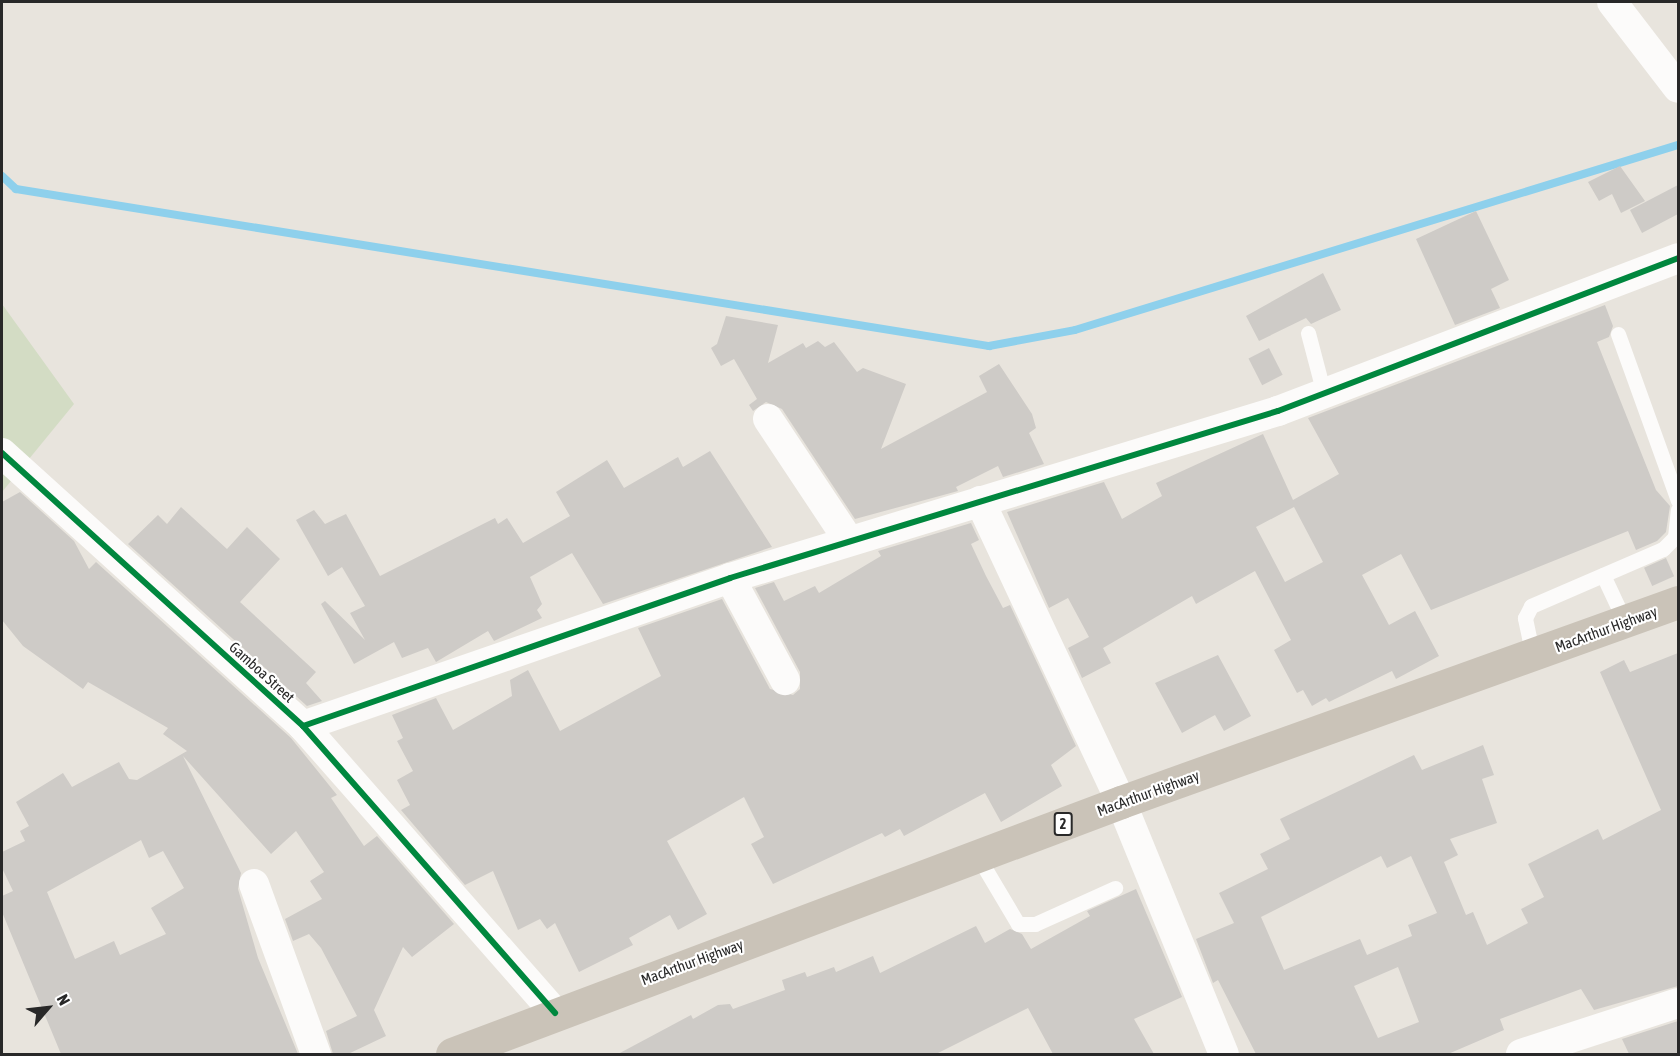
<!DOCTYPE html>
<html>
<head>
<meta charset="utf-8">
<style>
  body { margin:0 }
  #map { position:relative; width:1680px; height:1056px; overflow:hidden; background:#e8e4dd; font-family:"Asap Condensed",sans-serif }
  div>[style] { position:absolute }
  .cemetery>* { inset:0; background:#d3dcc4 }
  .stream>* { height:8px; margin:-4px; padding:0 4px; transform-origin:4px; border-radius:4px; background:#8ed0ec }
  .building>* { inset:0; background:#cecbc7; transform-origin:0 0 }
  .service>* { height:15px; margin:-7.5px; padding:0 7.5px; transform-origin:7.5px; border-radius:7.5px; background:#fcfbfa }
  .minor>* { height:30px; margin:-15px; padding:0 15px; transform-origin:15px; border-radius:15px; background:#fcfbfa }
  .trunk>* { height:33px; margin:-16.5px; padding:0 16.5px; transform-origin:16.5px; border-radius:16.5px; background:#cac3b8 }
  .cycleway>* { height:6px; margin:-3px; padding:0 3px; transform-origin:3px; border-radius:3px; background:#00873e }
  span { translate:-50% -50%; white-space:nowrap; text-align:center; line-height:1.15; -webkit-text-stroke:4.5px #fff; paint-order:stroke }
  .shield-label span { padding:2px 4px; background:#fff; border:2px solid; border-radius:4px; -webkit-text-stroke-width:0 }
  .shield-label { font-size:14px; color:#282828; font-weight:700 }
  .street-label { font-size:15px; color:#282828 }
  .frame { position:absolute; inset:0; border:3px solid #282828; pointer-events:none }
  .north { position:absolute; left:18px; top:978px; width:60px; height:60px; -webkit-text-stroke:4px #fff; paint-order:stroke; rotate:62deg; font-size:16px; font-weight:700; line-height:24px; text-align:center; color:#282828 }
  .north::after { content:''; display:block; margin:auto; width:21px; height:27px; background:#282828; clip-path:polygon(50% 0,100% 100%,50% 72%,0 100%) }
</style>
</head>
<body>
<div id="map">
  <div class="cemetery">
    <i style="clip-path:polygon(2px 304px,74px 404px,2px 492px)"></i>
  </div>
  <div class="stream">
    <i style="left:2px;top:176px;width:19px;rotate:43deg"></i>
    <i style="left:16px;top:189px;width:986px;rotate:9.17deg"></i>
    <i style="left:989px;top:346px;width:87px;rotate:-10.5deg"></i>
    <i style="left:1075px;top:330px;width:631px;rotate:-17.06deg"></i>
  </div>
  <div class="building">
    <i style="clip-path:polygon(1620px 166px,1645px 201px,1621px 213px,1612px 194px,1599px 201px,1588px 182px)"></i>
    <i style="clip-path:polygon(1678px 185px,1678px 214px,1642px 233px,1630px 210px)"></i>
    <i style="clip-path:polygon(1476px 211px,1509px 280px,1491px 289px,1500px 308px,1455px 325px,1416px 239px)"></i>
    <i style="clip-path:polygon(1323px 273px,1341px 310px,1311px 324px,1306px 318px,1259px 341px,1246px 316px)"></i>
    <i style="clip-path:polygon(evenodd,1605px 305px,1613px 326px,1609px 337px,1597px 342px,1656px 490px,1670px 506px,1666px 532px,1657px 541px,1636px 550px,1628px 531px,1431px 610px,1401px 554px,1362px 575px,1389px 625px,1415px 611px,1439px 656px,1396px 679px,1392px 671px,1329px 702px,1326px 698px,1312px 706px,1303px 690px,1297px 693px,1274px 650px,1291px 640px,1255px 571px,1196px 604px,1192px 596px,1103px 648px,1111px 663px,1082px 678px,1068px 648px,1089px 637px,1068px 598px,1049px 608px,1007px 512px,1104px 482px,1122px 519px,1162px 496px,1156px 483px,1263px 434px,1293px 500px,1339px 474px,1308px 418px,1605px 305px,1294px 507px,1323px 562px,1285px 582px,1256px 527px,1294px 507px)"></i>
    <i style="clip-path:polygon(726px 316px,778px 325px,768px 363px,803px 343px,806px 348px,818px 341px,825px 347px,834px 342px,857px 372px,863px 368px,906px 384px,881px 449px,987px 392px,979px 376px,999px 364px,1032px 414px,1036px 428px,1029px 433px,1044px 464px,1003px 477px,998px 466px,956px 487px,958px 491px,855px 519px,782px 409px,766px 402px,753px 411px,749px 405px,757px 399px,734px 359px,721px 366px,711px 348px,717px 344px)"></i>
    <i style="left:1269px;top:348px;width:30px;height:23px;rotate:63deg"></i>
    <i style="clip-path:polygon(710px 451px,772px 547px,603px 604px,572px 553px,530px 577px,542px 604px,537px 610px,542px 618px,494px 641px,488px 631px,436px 662px,428px 648px,402px 658px,394px 642px,354px 664px,321px 604px,325px 601px,365px 640px,350px 613px,365px 606px,342px 567px,328px 576px,296px 520px,314px 510px,325px 524px,346px 514px,380px 576px,495px 518px,498px 524px,507px 518px,523px 543px,570px 516px,556px 492px,607px 460px,624px 488px,678px 457px,683px 467px)"></i>
    <i style="clip-path:polygon(evenodd,20px 492px,74px 541px,89px 569px,96px 562px,291px 738px,337px 795px,331px 798px,364px 846px,377px 836px,454px 924px,412px 957px,403px 947px,374px 1010px,386px 1036px,348px 1054px,333px 1054px,326px 1031px,357px 1016px,321px 948px,309px 934px,293px 941px,285px 919px,322px 899px,310px 881px,324px 872px,296px 831px,271px 854px,183px 756px,241px 873px,238px 889px,258px 958px,298px 1054px,61px 1054px,2px 912px,2px 896px,13px 891px,2px 868px,2px 852px,25px 841px,20px 831px,29px 826px,16px 802px,63px 773px,72px 787px,119px 762px,129px 779px,137px 780px,187px 751px,163px 734px,168px 728px,88px 682px,83px 689px,23px 646px,2px 620px,2px 502px,20px 492px,141px 840px,149px 858px,163px 851px,184px 888px,151px 908px,166px 934px,120px 955px,114px 941px,75px 959px,47px 892px,141px 840px)"></i>
    <i style="clip-path:polygon(181px 507px,227px 549px,247px 527px,280px 559px,240px 602px,316px 672px,306px 683px,322px 701px,307px 706px,128px 544px,158px 515px,167px 524px)"></i>
    <i style="clip-path:polygon(971px 523px,979px 540px,971px 544px,986px 576px,1003px 608px,1010px 605px,1076px 746px,1051px 765px,1062px 786px,1001px 822px,985px 793px,904px 836px,900px 829px,885px 837px,882px 833px,773px 884px,751px 844px,764px 837px,744px 797px,667px 841px,707px 914px,678px 930px,670px 915px,629px 938px,633px 945px,579px 972px,555px 923px,547px 929px,540px 919px,518px 930px,493px 871px,465px 885px,401px 810px,410px 805px,397px 780px,413px 771px,397px 741px,403px 738px,392px 715px,436px 698px,453px 730px,512px 696px,510px 680px,528px 670px,560px 731px,661px 676px,638px 628px,722px 599px,770px 689px,793px 695px,800px 689px,800px 672px,755px 588px,774px 582px,784px 601px,815px 586px,819px 593px,881px 556px,878px 551px)"></i>
    <i style="left:1666px;top:558px;width:20px;height:24px;rotate:66deg"></i>
    <i style="clip-path:polygon(evenodd,1678px 653px,1678px 986px,1594px 1010px,1581px 989px,1500px 1019px,1504px 1030px,1448px 1054px,1256px 1054px,1218px 980px,1213px 983px,1196px 939px,1234px 923px,1219px 893px,1268px 869px,1260px 854px,1290px 839px,1280px 819px,1414px 755px,1422px 770px,1483px 745px,1494px 775px,1482px 779px,1497px 823px,1450px 839px,1458px 855px,1444px 862px,1466px 915px,1473px 912px,1487px 945px,1528px 923px,1521px 909px,1544px 897px,1528px 864px,1598px 829px,1603px 840px,1661px 810px,1600px 672px,1624px 660px,1630px 672px,1678px 653px,1381px 856px,1387px 868px,1411px 856px,1437px 913px,1408px 925px,1412px 936px,1367px 955px,1360px 939px,1284px 970px,1261px 917px,1381px 856px,1678px 653px,1398px 967px,1419px 1022px,1378px 1038px,1354px 986px,1398px 967px)"></i>
    <i style="clip-path:polygon(1218px 655px,1251px 716px,1224px 731px,1215px 715px,1182px 733px,1155px 683px)"></i>
    <i style="clip-path:polygon(1136px 889px,1182px 997px,1134px 1019px,1154px 1054px,1053px 1054px,1028px 1008px,936px 1054px,618px 1054px,691px 1015px,693px 1019px,718px 1005px,730px 1004px,733px 1009px,785px 990px,782px 980px,805px 972px,807px 977px,834px 967px,836px 972px,873px 956px,880px 973px,976px 926px,985px 943px,1010px 929px,1022px 934px,1031px 949px,1090px 916px,1087px 911px)"></i>
    <i style="clip-path:polygon(1678px 1021px,1678px 1054px,1629px 1054px,1622px 1039px)"></i>
  </div>
  <div class="service">
    <i style="left:1308px;top:333px;width:63px;rotate:75.3deg"></i>
    <i style="left:1618px;top:334px;width:177px;rotate:70.2deg"></i>
    <i style="left:1603px;top:575px;width:52px;rotate:64.9deg"></i>
    <i style="left:1533px;top:656px;width:39px;rotate:-102deg"></i>
    <i style="left:1525px;top:618px;width:13px;rotate:-63deg"></i>
    <i style="left:1531px;top:606px;width:144px;rotate:-23.4deg"></i>
    <i style="left:1663px;top:549px;width:17px;rotate:-45deg"></i>
    <i style="left:1675px;top:537px;width:27px;rotate:-84deg"></i>
    <i style="left:977px;top:855px;width:80px;rotate:59.3deg"></i>
    <i style="left:1018px;top:924px;width:17px"></i>
    <i style="left:1035px;top:924px;width:88px;rotate:-24.2deg"></i>
  </div>
  <div class="minor">
    <i style="left:1612px;top:2px;width:108px;rotate:52.5deg"></i>
    <i style="left:768px;top:419px;width:146px;rotate:56.4deg"></i>
    <i style="left:2px;top:453px;width:406px;rotate:42.2deg"></i>
    <i style="left:303px;top:726px;width:382px;rotate:48.7deg"></i>
    <i style="left:980px;top:501px;width:332px;rotate:64.9deg"></i>
    <i style="left:1121px;top:802px;width:272px;rotate:67.8deg"></i>
    <i style="left:730px;top:578px;width:116px;rotate:61.7deg"></i>
    <i style="left:303px;top:726px;width:452px;rotate:-19.1deg"></i>
    <i style="left:730px;top:578px;width:573px;rotate:-16.95deg"></i>
    <i style="left:1278px;top:411px;width:428px;rotate:-20.9deg"></i>
    <i style="left:254px;top:884px;width:181px;rotate:70deg"></i>
    <i style="left:1521px;top:1054px;width:165px;rotate:-18deg"></i>
  </div>
  <div class="trunk">
    <i style="left:452px;top:1054px;width:715px;rotate:-20.64deg"></i>
    <i style="left:1121px;top:802px;width:592px;rotate:-19.75deg"></i>
  </div>
  <div class="cycleway">
    <i style="left:2px;top:453px;width:406px;rotate:42.2deg"></i>
    <i style="left:303px;top:726px;width:382px;rotate:48.7deg"></i>
    <i style="left:303px;top:726px;width:452px;rotate:-19.1deg"></i>
    <i style="left:730px;top:578px;width:573px;rotate:-16.95deg"></i>
    <i style="left:1278px;top:411px;width:428px;rotate:-20.9deg"></i>
  </div>
  <div class="shield-label">
    <span style="left:1063px;top:824px">2</span>
  </div>
  <div class="street-label">
    <span style="left:1606px;top:629px;rotate:-20deg">MacArthur Highway</span>
    <span style="left:262px;top:672px;rotate:42deg">Gamboa Street</span>
    <span style="left:1148px;top:793px;rotate:-20deg">MacArthur Highway</span>
    <span style="left:692px;top:962px;rotate:-20deg">MacArthur Highway</span>
  </div>
  <div class="frame"></div>
  <div class="north">N</div>
</div>
</body>
</html>
